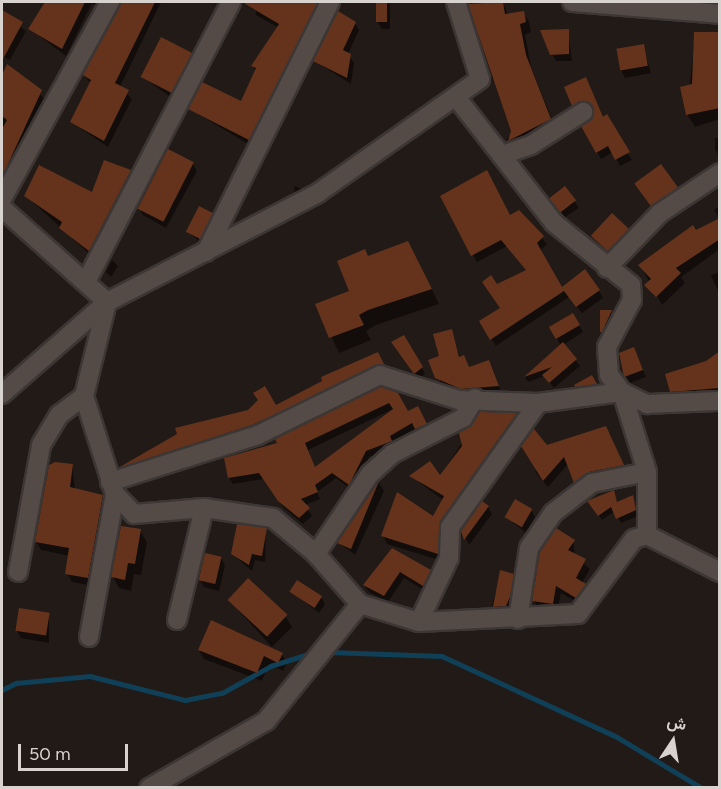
<!DOCTYPE html>
<html>
<head>
<meta charset="utf-8">
<style>
  body { margin:0 }
  #map { position:relative; width:721px; height:789px; overflow:hidden; background:#221a16; font-family:Figtree,Vazirmatn,sans-serif }
  div>[style] { position:absolute }
  .shadow>* { inset:0; background:#0007; transform-origin:0 0 }
  .stream>* { height:4.5px; margin:-2.25px; padding:0 2.25px; transform-origin:2.25px; border-radius:2.25px; background:#104057 }
  .building>* { inset:0; background:#65331c; transform-origin:0 0 }
  .roads { filter:drop-shadow(2px 0 #3c3634) drop-shadow(-2px 0 #3c3634) drop-shadow(0 2px #3c3634) drop-shadow(0 -2px #3c3634) }
  .minor>* { height:18px; margin:-9px; padding:0 9px; transform-origin:9px; border-radius:9px; background:#544b47 }
  span { translate:-50% -50%; white-space:nowrap; text-align:center; line-height:1.15; -webkit-text-stroke:4.5px #221a16; paint-order:stroke }
  .frame { position:absolute; inset:0; border:3px solid #d9d3d0; pointer-events:none }
  .north { position:absolute; left:643px; top:711px; width:60px; height:60px; -webkit-text-stroke:4px #221a16; paint-order:stroke; rotate:12deg; font-size:16px; font-weight:700; line-height:24px; text-align:center; color:#d9d3d0 }
  .north::after { content:''; display:block; margin:auto; width:21px; height:27px; background:#d9d3d0; clip-path:polygon(50% 0,100% 100%,50% 72%,0 100%) }
  .scale { position:absolute; left:18px; top:744px; width:110px; height:27px; box-sizing:border-box; border:3px solid #d9d3d0; border-top:0; padding-left:8px; font-size:18px; line-height:21px; white-space:nowrap; color:#d9d3d0; -webkit-text-stroke:4px #221a16; paint-order:stroke }
</style>
</head>
<body>
<div id="map">
  <div class="shadow">
    <i style="clip-path:polygon(47px 2px,107px 2px,101px 9px,92px 3px,66px 56px,30px 29px)"></i>
    <i style="clip-path:polygon(120px 2px,161px 2px,120px 87px,132px 99px,108px 147px,71px 122px,91px 84px,84px 75px)"></i>
    <i style="clip-path:polygon(255px 2px,329px 2px,253px 147px,190px 109px,241px 103px,256px 72px,253px 66px,279px 28px,256px 15px)"></i>
    <i style="clip-path:polygon(377px 2px,390px 4px,390px 29px,382px 29px,377px 22px)"></i>
    <i style="clip-path:polygon(503px 2px,508px 15px,523px 12px,529px 22px,531px 32px,525px 35px,531px 67px,556px 129px,512px 148px,507px 139px,513px 132px,470px 5px)"></i>
    <i style="clip-path:polygon(2px 12px,26px 31px,10px 60px,2px 56px)"></i>
    <i style="clip-path:polygon(355px 23px,359px 30px,348px 54px,354px 63px,351px 84px,315px 61px)"></i>
    <i style="clip-path:polygon(568px 31px,572px 61px,556px 61px,552px 54px)"></i>
    <i style="clip-path:polygon(720px 32px,720px 119px,695px 127px,687px 114px,695px 33px)"></i>
    <i style="clip-path:polygon(643px 46px,651px 73px,625px 78px,621px 70px)"></i>
    <i style="clip-path:polygon(191px 54px,195px 61px,175px 100px,141px 76px)"></i>
    <i style="clip-path:polygon(8px 66px,45px 99px,7px 180px,2px 177px,2px 80px)"></i>
    <i style="clip-path:polygon(586px 79px,603px 119px,632px 160px,620px 166px,613px 152px,601px 159px,583px 127px,594px 118px,594px 110px,577px 112px,573px 105px)"></i>
    <i style="clip-path:polygon(715px 138px,720px 138px,720px 157px,715px 150px)"></i>
    <i style="clip-path:polygon(193px 164px,197px 171px,166px 228px,143px 215px,139px 208px)"></i>
    <i style="clip-path:polygon(130px 171px,135px 179px,94px 258px,26px 196px,92px 194px)"></i>
    <i style="clip-path:polygon(294px 186px,302px 189px,304px 191px,295px 196px)"></i>
    <i style="left:565px;top:188px;width:24px;height:17px;rotate:55deg"></i>
    <i style="clip-path:polygon(677px 188px,681px 195px,656px 212px,640px 190px)"></i>
    <i style="clip-path:polygon(442px 196px,510px 217px,518px 212px,547px 244px,540px 251px,562px 289px,599px 291px,603px 298px,582px 313px,569px 297px,496px 346px,481px 322px,501px 309px,497px 286px,527px 271px,507px 246px,477px 262px)"></i>
    <i style="clip-path:polygon(720px 206px,720px 219px,714px 210px)"></i>
    <i style="clip-path:polygon(212px 214px,216px 221px,204px 245px,188px 232px)"></i>
    <i style="clip-path:polygon(720px 220px,720px 249px,681px 277px,685px 283px,662px 305px,640px 265px)"></i>
    <i style="clip-path:polygon(628px 230px,632px 237px,613px 257px,593px 237px)"></i>
    <i style="clip-path:polygon(416px 257px,439px 304px,376px 325px,366px 331px,371px 340px,339px 353px,317px 305px,351px 291px,368px 258px)"></i>
    <i style="clip-path:polygon(112px 260px,118px 266px,111px 277px,106px 272px)"></i>
    <i style="clip-path:polygon(720px 272px,720px 296px,711px 275px)"></i>
    <i style="clip-path:polygon(602px 312px,611px 312px,615px 319px,607px 337px)"></i>
    <i style="clip-path:polygon(573px 315px,583px 332px,563px 345px,580px 366px,554px 388px,545px 376px,528px 382px,525px 377px,561px 346px,551px 328px)"></i>
    <i style="clip-path:polygon(452px 331px,460px 358px,469px 368px,492px 367px,501px 392px,465px 394px,440px 384px,440px 357px)"></i>
    <i style="clip-path:polygon(404px 337px,425px 374px,418px 379px,396px 348px)"></i>
    <i style="clip-path:polygon(634px 349px,646px 377px,630px 383px,626px 376px)"></i>
    <i style="clip-path:polygon(720px 352px,720px 398px,677px 401px,672px 391px)"></i>
    <i style="clip-path:polygon(377px 354px,387px 373px,256px 433px,124px 475px,120px 468px,179px 434px,275px 406px)"></i>
    <i style="clip-path:polygon(592px 378px,597px 387px,578px 389px,577px 387px)"></i>
    <i style="clip-path:polygon(evenodd,381px 389px,408px 413px,421px 415px,429px 431px,420px 435px,417px 429px,392px 443px,394px 448px,369px 457px,353px 491px,336px 478px,317px 492px,320px 499px,305px 505px,312px 516px,303px 524px,283px 507px,264px 479px,233px 484px,229px 478px,280px 444px,381px 389px,395px 408px,395px 409px,315px 468px,308px 450px,395px 408px)"></i>
    <i style="clip-path:polygon(480px 414px,516px 415px,520px 422px,444px 529px,442px 561px,387px 544px,383px 536px,433px 518px,443px 500px,411px 476px,440px 477px)"></i>
    <i style="clip-path:polygon(610px 434px,626px 472px,579px 489px,568px 464px,548px 487px,535px 472px,547px 446px)"></i>
    <i style="clip-path:polygon(72px 465px,75px 490px,102px 496px,107px 505px,93px 586px,72px 582px,67px 573px,70px 556px,41px 550px,36px 542px)"></i>
    <i style="clip-path:polygon(379px 483px,384px 491px,355px 555px,339px 543px)"></i>
    <i style="clip-path:polygon(613px 492px,618px 503px,632px 497px,638px 516px,621px 523px,615px 511px,602px 520px,589px 501px)"></i>
    <i style="clip-path:polygon(488px 507px,492px 514px,469px 545px,463px 531px)"></i>
    <i style="clip-path:polygon(531px 510px,535px 517px,526px 533px,506px 517px)"></i>
    <i style="clip-path:polygon(266px 530px,265px 562px,255px 560px,252px 571px,232px 554px)"></i>
    <i style="clip-path:polygon(140px 531px,147px 542px,141px 575px,134px 574px,131px 591px,119px 588px,113px 577px)"></i>
    <i style="clip-path:polygon(573px 541px,575px 556px,590px 569px,582px 583px,590px 594px,581px 605px,561px 593px,557px 612px,539px 610px,534px 601px)"></i>
    <i style="clip-path:polygon(392px 550px,430px 572px,433px 578px,427px 592px,404px 578px,388px 602px,369px 592px,365px 586px)"></i>
    <i style="clip-path:polygon(221px 558px,225px 565px,219px 591px,204px 587px,200px 580px)"></i>
    <i style="clip-path:polygon(501px 572px,517px 582px,509px 613px,496px 613px,492px 606px)"></i>
    <i style="clip-path:polygon(292px 592px,321px 597px,325px 604px,319px 613px)"></i>
    <i style="clip-path:polygon(229px 600px,285px 616px,292px 627px,272px 647px)"></i>
    <i style="clip-path:polygon(49px 615px,49px 643px,21px 638px,17px 631px)"></i>
    <i style="clip-path:polygon(199px 650px,282px 654px,287px 663px,283px 671px,269px 664px,262px 681px,204px 659px)"></i>
  </div>
  <div class="stream">
    <i style="left:329px;top:652px;width:113px;rotate:2deg"></i>
    <i style="left:442px;top:656px;width:193px;rotate:24.8deg"></i>
    <i style="left:617px;top:737px;width:99px;rotate:31deg"></i>
    <i style="left:2px;top:690px;width:16px;rotate:-27deg"></i>
    <i style="left:16px;top:683px;width:74px;rotate:-5.4deg"></i>
    <i style="left:90px;top:676px;width:98px;rotate:14.2deg"></i>
    <i style="left:185px;top:700px;width:38px;rotate:-11deg"></i>
    <i style="left:222px;top:693px;width:56px;rotate:-28.9deg"></i>
    <i style="left:271px;top:666px;width:42px;rotate:-18deg"></i>
  </div>
  <div class="building">
    <i style="clip-path:polygon(45px 2px,85px 2px,62px 49px,28px 29px)"></i>
    <i style="clip-path:polygon(121px 2px,155px 2px,115px 83px,129px 90px,104px 141px,70px 122px,91px 80px,83px 75px)"></i>
    <i style="clip-path:polygon(242px 2px,318px 2px,249px 140px,188px 109px,202px 82px,241px 101px,256px 68px,251px 66px,279px 24px)"></i>
    <i style="left:376px;top:2px;width:11px;height:20px"></i>
    <i style="clip-path:polygon(503px 2px,505px 14px,524px 11px,526px 22px,520px 24px,526px 55px,551px 119px,508px 141px,511px 131px,468px 4px)"></i>
    <i style="clip-path:polygon(2px 10px,23px 22px,2px 61px)"></i>
    <i style="clip-path:polygon(338px 11px,356px 22px,343px 50px,351px 54px,347px 78px,313px 61px)"></i>
    <i style="clip-path:polygon(569px 29px,569px 54px,550px 55px,540px 30px)"></i>
    <i style="clip-path:polygon(694px 32px,720px 32px,720px 108px,686px 115px,680px 87px,692px 84px)"></i>
    <i style="left:161px;top:37px;width:35px;height:45px;rotate:27deg"></i>
    <i style="left:644px;top:44px;width:22px;height:28px;rotate:80deg"></i>
    <i style="clip-path:polygon(7px 64px,42px 90px,2px 177px,2px 129px,7px 120px,2px 116px,2px 75px)"></i>
    <i style="clip-path:polygon(586px 77px,603px 117px,607px 114px,630px 152px,615px 160px,608px 146px,596px 153px,581px 126px,593px 118px,592px 106px,583px 101px,572px 106px,564px 87px)"></i>
    <i style="left:168px;top:149px;width:29px;height:67px;rotate:27deg"></i>
    <i style="clip-path:polygon(104px 160px,131px 170px,89px 251px,59px 228px,62px 222px,24px 196px,39px 165px,92px 192px)"></i>
    <i style="left:661px;top:164px;width:29px;height:33px;rotate:54deg"></i>
    <i style="clip-path:polygon(487px 170px,510px 215px,519px 210px,544px 236px,537px 243px,562px 287px,585px 269px,600px 290px,576px 307px,564px 291px,490px 340px,479px 321px,500px 308px,482px 282px,491px 275px,497px 284px,526px 270px,501px 240px,471px 256px,440px 196px)"></i>
    <i style="left:565px;top:186px;width:18px;height:20px;rotate:52deg"></i>
    <i style="left:199px;top:206px;width:16px;height:29px;rotate:27deg"></i>
    <i style="left:612px;top:213px;width:23px;height:31px;rotate:43deg"></i>
    <i style="clip-path:polygon(720px 218px,720px 239px,676px 268px,681px 273px,656px 297px,644px 285px,651px 279px,638px 265px,693px 225px,696px 230px)"></i>
    <i style="clip-path:polygon(408px 241px,432px 289px,368px 310px,359px 315px,364px 325px,329px 338px,315px 304px,349px 291px,337px 261px,365px 249px,368px 256px)"></i>
    <i style="clip-path:polygon(600px 310px,612px 310px,602px 332px,600px 332px)"></i>
    <i style="left:573px;top:313px;width:14px;height:28px;rotate:60deg"></i>
    <i style="clip-path:polygon(452px 329px,459px 357px,464px 355px,469px 367px,489px 360px,499px 386px,461px 389px,435px 378px,428px 360px,439px 356px,433px 334px)"></i>
    <i style="clip-path:polygon(404px 335px,423px 367px,414px 374px,391px 342px)"></i>
    <i style="clip-path:polygon(563px 342px,577px 359px,549px 383px,542px 375px,552px 367px,524px 377px)"></i>
    <i style="clip-path:polygon(634px 347px,643px 370px,624px 377px,619px 353px)"></i>
    <i style="clip-path:polygon(720px 351px,720px 388px,670px 392px,665px 374px,706px 361px)"></i>
    <i style="clip-path:polygon(378px 352px,384px 364px,252px 425px,118px 468px,177px 434px,175px 428px,248px 410px,258px 400px,253px 393px,265px 386px,276px 405px,322px 381px,321px 377px)"></i>
    <i style="clip-path:polygon(592px 375px,597px 384px,575px 387px,574px 385px)"></i>
    <i style="clip-path:polygon(evenodd,381px 387px,398px 393px,408px 411px,418px 406px,427px 424px,415px 429px,412px 423px,390px 436px,392px 441px,366px 451px,349px 485px,332px 473px,315px 485px,318px 492px,301px 499px,310px 508px,299px 518px,278px 501px,259px 473px,228px 478px,224px 458px,277px 443px,275px 439px,381px 387px,389px 403px,393px 409px,315px 467px,305px 443px,389px 403px)"></i>
    <i style="clip-path:polygon(480px 412px,517px 413px,441px 520px,438px 554px,381px 536px,397px 492px,433px 516px,444px 496px,409px 476px,430px 461px,440px 475px,462px 446px,459px 433px)"></i>
    <i style="clip-path:polygon(606px 426px,624px 465px,589px 472px,574px 483px,564px 457px,543px 481px,521px 446px,534px 429px,547px 445px)"></i>
    <i style="clip-path:polygon(55px 462px,73px 464px,70px 487px,103px 495px,88px 578px,65px 574px,69px 548px,35px 542px,49px 465px)"></i>
    <i style="clip-path:polygon(379px 481px,351px 549px,337px 543px)"></i>
    <i style="clip-path:polygon(614px 490px,617px 502px,633px 495px,636px 510px,616px 519px,611px 507px,598px 516px,587px 501px)"></i>
    <i style="left:515px;top:499px;width:20px;height:21px;rotate:30deg"></i>
    <i style="clip-path:polygon(482px 501px,489px 506px,464px 540px,461px 531px)"></i>
    <i style="clip-path:polygon(237px 524px,267px 528px,262px 556px,252px 554px,249px 565px,231px 554px)"></i>
    <i style="clip-path:polygon(121px 526px,141px 529px,135px 564px,128px 563px,125px 580px,111px 577px)"></i>
    <i style="clip-path:polygon(556px 528px,575px 540px,568px 550px,586px 559px,576px 578px,586px 584px,576px 598px,556px 586px,553px 604px,532px 601px,540px 551px)"></i>
    <i style="clip-path:polygon(392px 548px,431px 570px,423px 586px,400px 572px,384px 596px,363px 585px)"></i>
    <i style="left:205px;top:553px;width:17px;height:28px;rotate:13deg"></i>
    <i style="clip-path:polygon(500px 570px,514px 574px,510px 597px,506px 606px,493px 607px)"></i>
    <i style="left:248px;top:578px;width:54px;height:30px;rotate:43deg"></i>
    <i style="left:297px;top:580px;width:30px;height:14px;rotate:33deg"></i>
    <i style="left:19px;top:608px;width:31px;height:23px;rotate:9deg"></i>
    <i style="clip-path:polygon(211px 620px,283px 653px,278px 663px,264px 656px,257px 673px,198px 650px)"></i>
  </div>
  <div class="roads">
    <div class="minor">
      <i style="left:572px;top:2px;width:148px;rotate:4.6deg"></i>
      <i style="left:456px;top:97px;width:160px;rotate:52.1deg"></i>
      <i style="left:554px;top:223px;width:99px;rotate:38.8deg"></i>
      <i style="left:631px;top:285px;width:15px;rotate:86deg"></i>
      <i style="left:632px;top:300px;width:53px;rotate:118deg"></i>
      <i style="left:607px;top:347px;width:28px;rotate:86deg"></i>
      <i style="left:609px;top:375px;width:21px;rotate:53deg"></i>
      <i style="left:622px;top:392px;width:28px;rotate:26deg"></i>
      <i style="left:647px;top:404px;width:73px;rotate:-2.4deg"></i>
      <i style="left:502px;top:155px;width:31px;rotate:-19deg"></i>
      <i style="left:531px;top:145px;width:62px;rotate:-32.4deg"></i>
      <i style="left:2px;top:199px;width:225px;rotate:-61.3deg"></i>
      <i style="left:2px;top:208px;width:141px;rotate:41.8deg"></i>
      <i style="left:107px;top:302px;width:97px;rotate:103.7deg"></i>
      <i style="left:84px;top:396px;width:103px;rotate:72.4deg"></i>
      <i style="left:115px;top:494px;width:28px;rotate:46deg"></i>
      <i style="left:134px;top:514px;width:70px;rotate:-4.9deg"></i>
      <i style="left:204px;top:508px;width:70px;rotate:8.2deg"></i>
      <i style="left:273px;top:518px;width:56px;rotate:39.9deg"></i>
      <i style="left:316px;top:554px;width:67px;rotate:48.7deg"></i>
      <i style="left:360px;top:604px;width:62px;rotate:17deg"></i>
      <i style="left:419px;top:622px;width:159px;rotate:-2.9deg"></i>
      <i style="left:578px;top:614px;width:94px;rotate:-53.3deg"></i>
      <i style="left:634px;top:539px;width:14px;rotate:-17deg"></i>
      <i style="left:647px;top:535px;width:82px;rotate:26.9deg"></i>
      <i style="left:206px;top:252px;width:279px;rotate:-63.6deg"></i>
      <i style="left:607px;top:268px;width:76px;rotate:-46.1deg"></i>
      <i style="left:660px;top:213px;width:72px;rotate:-33.7deg"></i>
      <i style="left:87px;top:280px;width:313px;rotate:-62.6deg"></i>
      <i style="left:2px;top:394px;width:140px;rotate:-41.2deg"></i>
      <i style="left:107px;top:302px;width:237px;rotate:-27.3deg"></i>
      <i style="left:318px;top:193px;width:198px;rotate:-35.1deg"></i>
      <i style="left:480px;top:79px;width:81px;rotate:-107.3deg"></i>
      <i style="left:110px;top:482px;width:155px;rotate:-17.6deg"></i>
      <i style="left:258px;top:435px;width:136px;rotate:-26.2deg"></i>
      <i style="left:380px;top:375px;width:83px;rotate:17.6deg"></i>
      <i style="left:459px;top:400px;width:79px;rotate:2.2deg"></i>
      <i style="left:538px;top:403px;width:85px;rotate:-7.5deg"></i>
      <i style="left:622px;top:392px;width:84px;rotate:72.6deg"></i>
      <i style="left:647px;top:472px;width:63px;rotate:90deg"></i>
      <i style="left:316px;top:554px;width:97px;rotate:-56deg"></i>
      <i style="left:370px;top:474px;width:30px;rotate:-42deg"></i>
      <i style="left:392px;top:454px;width:80px;rotate:-26.9deg"></i>
      <i style="left:463px;top:418px;width:23px;rotate:-59deg"></i>
      <i style="left:18px;top:572px;width:129px;rotate:-79.7deg"></i>
      <i style="left:41px;top:445px;width:35px;rotate:-59deg"></i>
      <i style="left:59px;top:415px;width:31px;rotate:-37deg"></i>
      <i style="left:518px;top:619px;width:72px;rotate:-81.2deg"></i>
      <i style="left:529px;top:548px;width:42px;rotate:-55.6deg"></i>
      <i style="left:553px;top:513px;width:49px;rotate:-37.6deg"></i>
      <i style="left:592px;top:483px;width:56px;rotate:-11.3deg"></i>
      <i style="left:177px;top:620px;width:115px;rotate:-76.4deg"></i>
      <i style="left:419px;top:622px;width:71px;rotate:-64.9deg"></i>
      <i style="left:449px;top:558px;width:31px;rotate:-88deg"></i>
      <i style="left:450px;top:527px;width:152px;rotate:-54.6deg"></i>
      <i style="left:89px;top:637px;width:145px;rotate:-79.7deg"></i>
      <i style="left:149px;top:788px;width:135px;rotate:-29.8deg"></i>
      <i style="left:266px;top:721px;width:150px;rotate:-51.2deg"></i>
    </div>
  </div>
  <div class="frame"></div>
  <div class="north">ش</div>
  <div class="scale">50 m</div>
</div>
</body>
</html>
